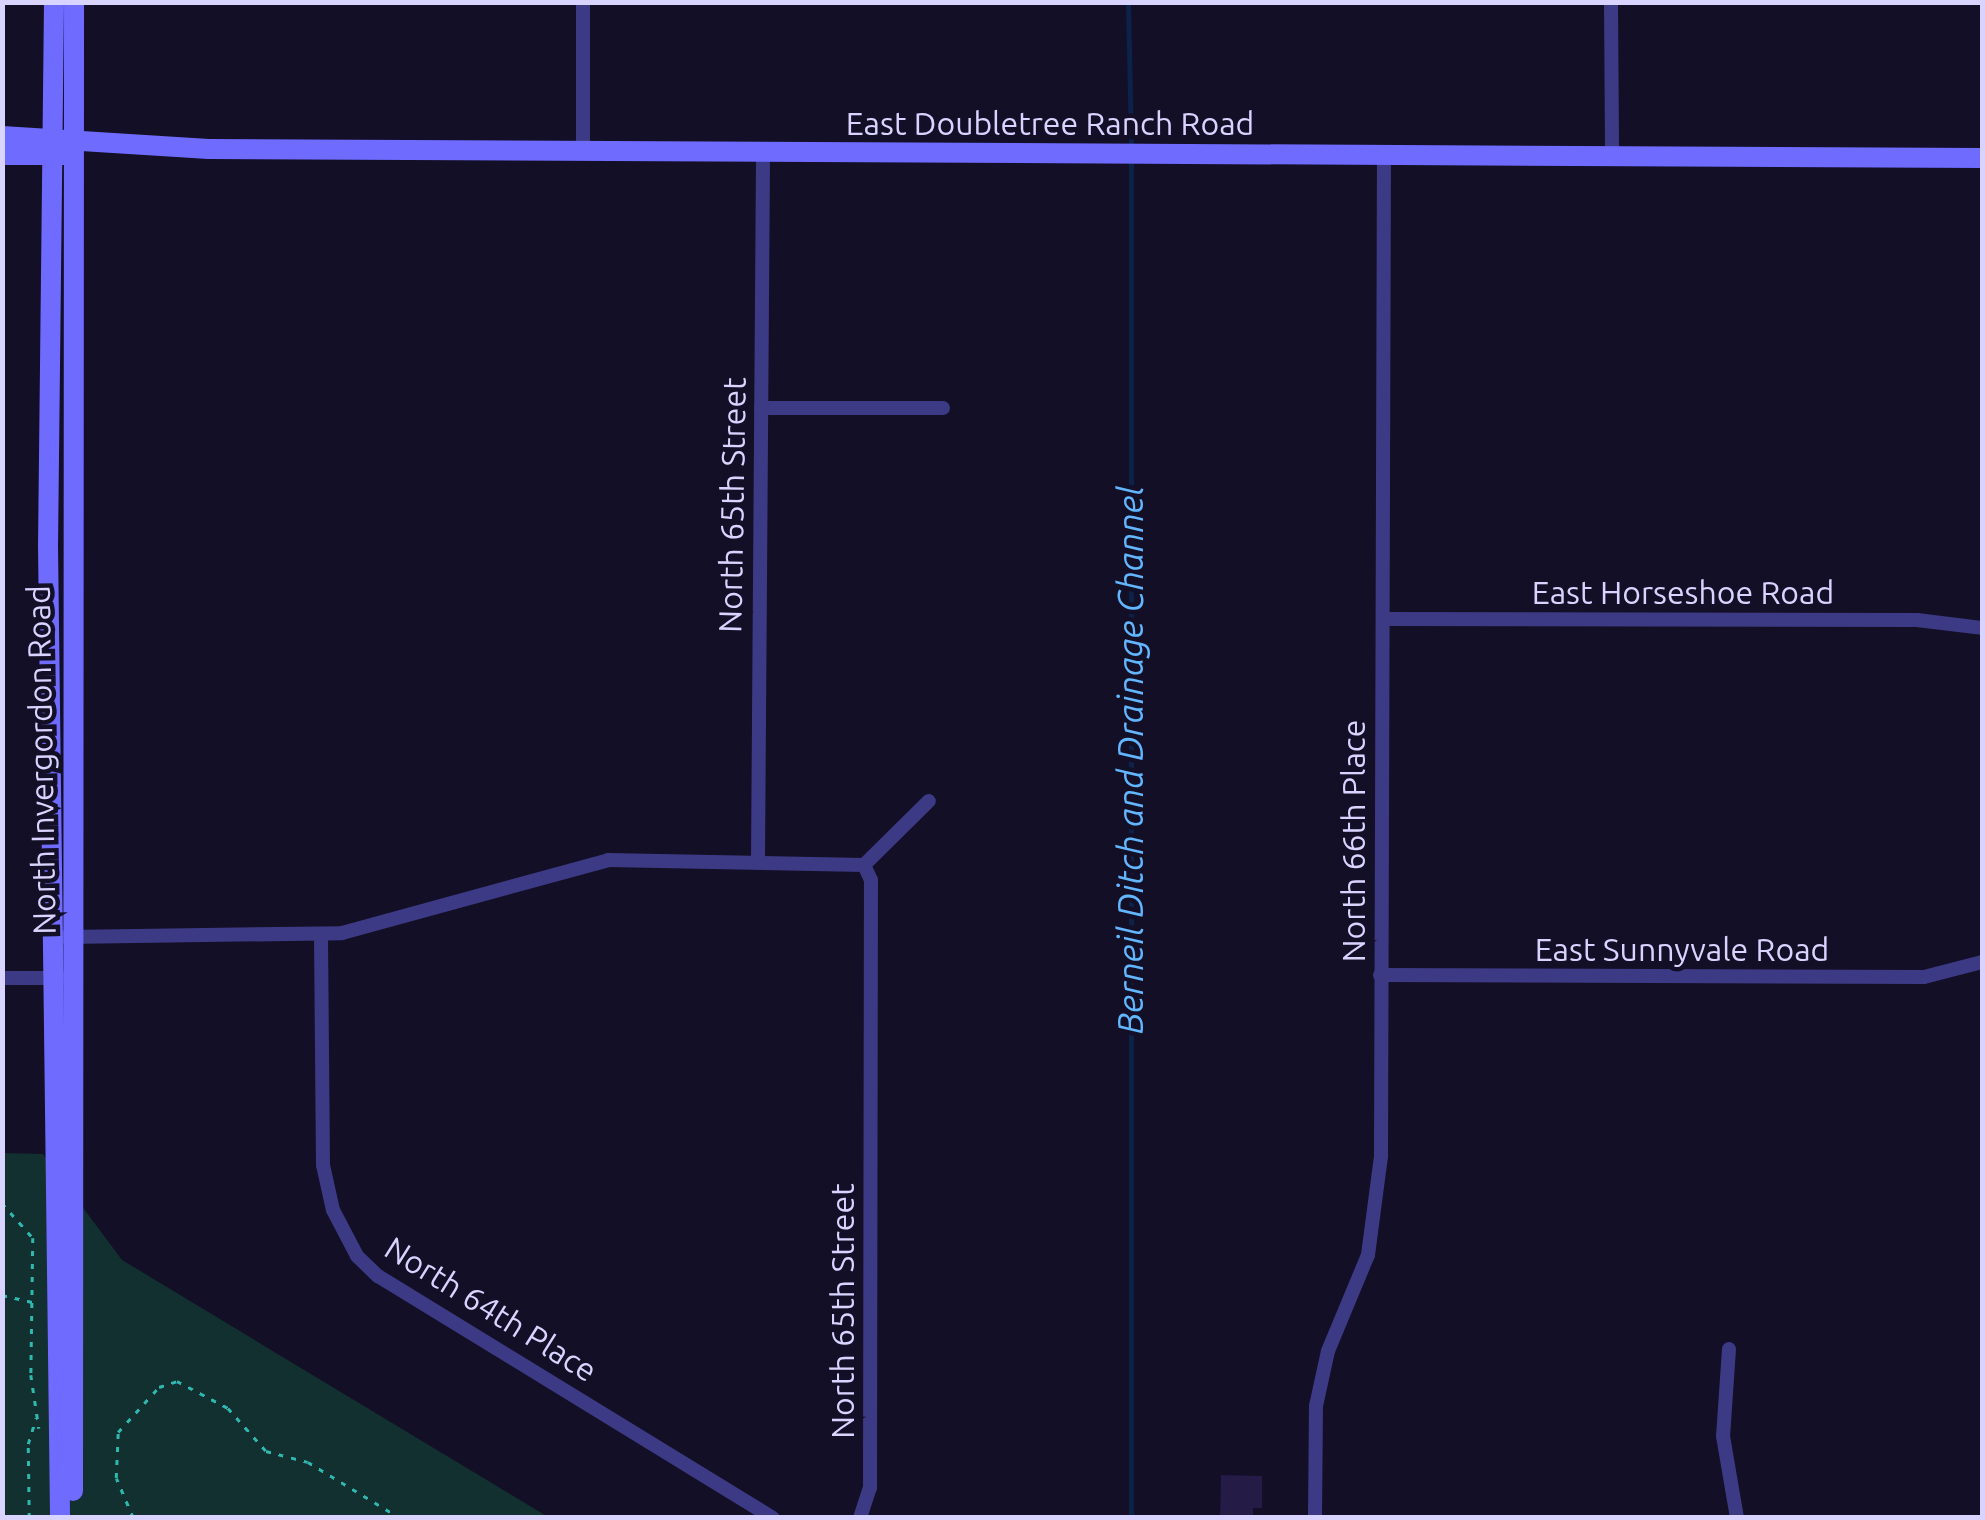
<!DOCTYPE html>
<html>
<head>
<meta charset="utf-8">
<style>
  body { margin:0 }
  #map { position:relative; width:1985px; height:1520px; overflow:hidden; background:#130f26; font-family:Ubuntu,sans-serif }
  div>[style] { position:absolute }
  .green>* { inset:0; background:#12302f }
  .stream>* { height:5px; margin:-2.5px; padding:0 2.5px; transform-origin:2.5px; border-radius:2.5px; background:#0c2248 }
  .building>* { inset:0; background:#241b47 }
  .path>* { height:2.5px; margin-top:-1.25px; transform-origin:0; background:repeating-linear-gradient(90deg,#2fb8b0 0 5px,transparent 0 13px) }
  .street>* { height:14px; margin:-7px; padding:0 7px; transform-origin:7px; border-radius:7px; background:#3d3a85 }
  .secondary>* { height:20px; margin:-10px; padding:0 10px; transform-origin:10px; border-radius:10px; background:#6f6bff }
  span { translate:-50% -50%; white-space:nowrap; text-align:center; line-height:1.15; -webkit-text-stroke:9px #130f26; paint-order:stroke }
  .street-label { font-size:32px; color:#d9d4ff }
  .water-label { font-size:35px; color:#62b6ff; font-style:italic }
  .frame { position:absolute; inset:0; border:5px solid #d9d4ff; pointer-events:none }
</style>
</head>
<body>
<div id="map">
  <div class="green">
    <i style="clip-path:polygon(3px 1153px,43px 1154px,122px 1260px,548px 1517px,3px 1518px)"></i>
  </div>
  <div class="stream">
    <i style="left:1128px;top:2px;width:147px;rotate:88.8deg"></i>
    <i style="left:2px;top:1515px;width:5px;rotate:37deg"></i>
    <i style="left:1131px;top:1518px;width:1358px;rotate:-90deg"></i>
  </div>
  <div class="building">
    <i style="clip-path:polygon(1221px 1475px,1262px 1476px,1262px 1508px,1253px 1508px,1253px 1518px,1220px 1518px)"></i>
  </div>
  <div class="path">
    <i style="left:2px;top:1203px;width:47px;rotate:48.5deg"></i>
    <i style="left:33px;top:1238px;width:137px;rotate:90.8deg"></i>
    <i style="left:31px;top:1375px;width:54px;rotate:81.4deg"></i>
    <i style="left:2px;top:1295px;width:31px;rotate:13deg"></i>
    <i style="left:29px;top:1518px;width:74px;rotate:-90.8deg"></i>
    <i style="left:28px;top:1444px;width:27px;rotate:-73deg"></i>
    <i style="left:133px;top:1518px;width:43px;rotate:-113deg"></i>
    <i style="left:116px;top:1478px;width:46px;rotate:-87.5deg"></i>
    <i style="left:118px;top:1432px;width:61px;rotate:-47.7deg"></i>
    <i style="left:159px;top:1387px;width:19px;rotate:-18deg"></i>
    <i style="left:177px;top:1381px;width:58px;rotate:27.9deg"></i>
    <i style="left:228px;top:1408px;width:57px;rotate:48.5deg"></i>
    <i style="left:266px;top:1451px;width:43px;rotate:14.7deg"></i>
    <i style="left:308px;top:1462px;width:108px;rotate:31.3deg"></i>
  </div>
  <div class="street">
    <i style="left:1611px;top:2px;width:154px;rotate:89.6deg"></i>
    <i style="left:583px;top:151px;width:149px;rotate:-90deg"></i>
    <i style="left:761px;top:408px;width:182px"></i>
    <i style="left:1383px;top:619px;width:534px;rotate:0.11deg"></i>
    <i style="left:1917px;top:620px;width:65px;rotate:7deg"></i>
    <i style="left:758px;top:858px;width:706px;rotate:-89.59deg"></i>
    <i style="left:864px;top:865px;width:91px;rotate:-44.6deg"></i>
    <i style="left:321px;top:936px;width:229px;rotate:89.5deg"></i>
    <i style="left:323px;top:1165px;width:46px;rotate:77.5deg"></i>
    <i style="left:333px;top:1210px;width:52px;rotate:62.4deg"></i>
    <i style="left:357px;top:1256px;width:29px;rotate:44deg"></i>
    <i style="left:378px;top:1276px;width:463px;rotate:31.5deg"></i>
    <i style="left:66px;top:937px;width:276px;rotate:-0.8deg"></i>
    <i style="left:342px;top:933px;width:276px;rotate:-15.3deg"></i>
    <i style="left:608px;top:860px;width:256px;rotate:1.1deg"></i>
    <i style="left:1380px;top:975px;width:544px;rotate:0.21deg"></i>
    <i style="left:1924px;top:977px;width:60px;rotate:-14.5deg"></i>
    <i style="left:2px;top:978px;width:60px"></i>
    <i style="left:1729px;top:1349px;width:87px;rotate:93.9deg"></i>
    <i style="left:1723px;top:1436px;width:83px;rotate:80.3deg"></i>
    <i style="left:860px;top:1518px;width:32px;rotate:-72deg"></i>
    <i style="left:870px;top:1488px;width:608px;rotate:-89.91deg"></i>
    <i style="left:871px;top:880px;width:17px;rotate:-115deg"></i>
    <i style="left:1315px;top:1518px;width:112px;rotate:-89.5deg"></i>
    <i style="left:1316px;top:1406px;width:56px;rotate:-77.7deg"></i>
    <i style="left:1328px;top:1351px;width:104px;rotate:-67.4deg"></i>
    <i style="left:1368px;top:1255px;width:100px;rotate:-82.5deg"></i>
    <i style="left:1381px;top:1156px;width:1002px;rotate:-89.83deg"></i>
  </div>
  <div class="secondary">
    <i style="left:54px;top:2px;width:543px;rotate:90.63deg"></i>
    <i style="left:48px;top:545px;width:973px;rotate:89.29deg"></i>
    <i style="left:2px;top:136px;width:207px;rotate:3.6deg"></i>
    <i style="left:209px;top:149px;width:1773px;rotate:0.29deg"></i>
    <i style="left:2px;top:155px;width:63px"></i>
    <i style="left:73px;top:1491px;width:1489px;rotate:-89.96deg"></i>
  </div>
  <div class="street-label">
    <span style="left:1050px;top:123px">East Doubletree Ranch Road</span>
    <span style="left:732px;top:505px;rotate:-89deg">North 65th Street</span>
    <span style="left:1683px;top:592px">East Horseshoe Road</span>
    <span style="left:41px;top:760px;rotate:-91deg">North Invergordon Road</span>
    <span style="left:1353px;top:841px;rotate:-90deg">North 66th Place</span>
    <span style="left:1682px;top:949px">East Sunnyvale Road</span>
    <span style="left:491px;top:1309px;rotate:32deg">North 64th Place</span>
    <span style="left:842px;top:1311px;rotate:-90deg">North 65th Street</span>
  </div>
  <div class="water-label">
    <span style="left:1130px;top:760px;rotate:-90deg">Berneil Ditch and Drainage Channel</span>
  </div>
  <div class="frame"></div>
</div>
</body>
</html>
